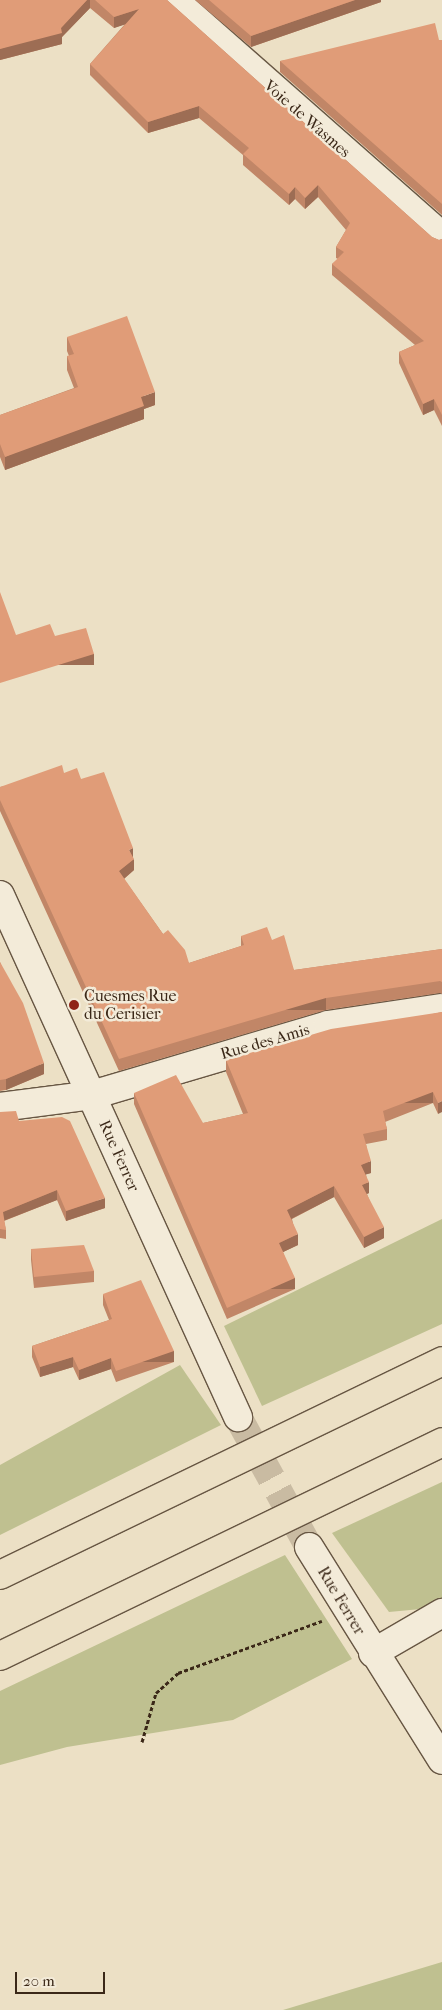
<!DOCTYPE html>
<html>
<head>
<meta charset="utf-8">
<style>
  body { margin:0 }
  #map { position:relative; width:442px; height:2010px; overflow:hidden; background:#ece0c5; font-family:"IM FELL French Canon",serif }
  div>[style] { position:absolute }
  .green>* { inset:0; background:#bfc090 }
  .secondary-tunnel>* { height:28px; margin-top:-14px; transform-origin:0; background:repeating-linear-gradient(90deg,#c9bba2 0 28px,transparent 0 42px) }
  .path>* { height:3px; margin-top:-1.5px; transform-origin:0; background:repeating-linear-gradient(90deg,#3b2818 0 4px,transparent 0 6.5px) }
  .roads { filter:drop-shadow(1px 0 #675643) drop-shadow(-1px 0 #675643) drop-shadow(0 1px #675643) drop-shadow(0 -1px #675643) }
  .street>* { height:28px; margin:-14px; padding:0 14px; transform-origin:14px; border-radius:14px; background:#f3ebd9 }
  .secondary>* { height:28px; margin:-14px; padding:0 14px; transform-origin:14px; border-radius:14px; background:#f3ebd9 }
  .highway>* { height:28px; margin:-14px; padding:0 14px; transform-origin:14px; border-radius:14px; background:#ece0c5 }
  .wall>* { inset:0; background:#c18667 }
  .shaded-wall>* { inset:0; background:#9d6d54; transform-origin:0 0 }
  .building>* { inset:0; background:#e09c78 }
  .dots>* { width:14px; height:14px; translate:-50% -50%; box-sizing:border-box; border:2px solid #f3ebd9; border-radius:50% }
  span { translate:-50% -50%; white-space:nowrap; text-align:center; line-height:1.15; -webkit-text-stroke:5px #f3ebd9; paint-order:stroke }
  .street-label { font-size:16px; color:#3b2818 }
  .poi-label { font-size:16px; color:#3b2818 }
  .left { translate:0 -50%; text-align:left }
  .scale { position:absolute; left:15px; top:1972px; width:90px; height:22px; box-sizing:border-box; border:2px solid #3b2818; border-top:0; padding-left:6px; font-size:15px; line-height:18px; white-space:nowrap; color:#3b2818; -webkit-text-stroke:4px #f3ebd9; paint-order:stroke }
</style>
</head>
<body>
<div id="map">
  <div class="green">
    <i style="clip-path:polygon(442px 1219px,442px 1324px,262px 1406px,224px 1326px)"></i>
    <i style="clip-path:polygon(180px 1365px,221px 1425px,0 1535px,0 1465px)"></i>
    <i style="clip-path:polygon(442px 1482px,442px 1607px,389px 1612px,332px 1533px)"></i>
    <i style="clip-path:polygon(285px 1555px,352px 1659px,233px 1720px,67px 1747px,0 1765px,0 1691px)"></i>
    <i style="clip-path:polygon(442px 1962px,442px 2010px,283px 2010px)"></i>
  </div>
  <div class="secondary-tunnel">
    <i style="left:238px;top:1417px;width:148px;rotate:61.4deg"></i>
  </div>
  <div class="path">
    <i style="left:142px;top:1742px;width:51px;rotate:-74.1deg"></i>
    <i style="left:156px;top:1693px;width:30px;rotate:-42deg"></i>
    <i style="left:178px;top:1673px;width:153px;rotate:-19.9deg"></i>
  </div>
  <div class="roads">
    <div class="street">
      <i style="left:174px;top:0;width:357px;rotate:41.4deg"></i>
      <i style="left:0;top:1107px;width:93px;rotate:-7.4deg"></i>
      <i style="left:92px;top:1095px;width:246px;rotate:-16.5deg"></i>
      <i style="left:328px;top:1025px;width:115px;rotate:-8.5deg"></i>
      <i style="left:373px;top:1653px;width:80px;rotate:-30.1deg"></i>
    </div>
    <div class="secondary">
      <i style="left:0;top:895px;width:574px;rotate:65.49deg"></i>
      <i style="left:309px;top:1547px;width:251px;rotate:58deg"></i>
    </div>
    <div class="highway">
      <i style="left:0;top:1575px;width:491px;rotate:-25.8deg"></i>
      <i style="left:0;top:1656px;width:491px;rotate:-25.8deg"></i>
    </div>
  </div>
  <div class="wall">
    <i style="clip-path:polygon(0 0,167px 0,432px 237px,439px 240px,442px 239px,442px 426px,434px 410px,423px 415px,399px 363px,399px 352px,415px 345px,332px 275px,332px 264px,338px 259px,336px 258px,336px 247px,346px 230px,318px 197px,305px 209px,295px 199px,289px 205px,243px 165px,243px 155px,199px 118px,148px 133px,90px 75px,90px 64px,125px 24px,114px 28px,90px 8px,62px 37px,62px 44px,0 60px)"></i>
    <i style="clip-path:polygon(195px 0,381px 0,381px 2px,251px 47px)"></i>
    <i style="clip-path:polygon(439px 40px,442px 40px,442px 215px,280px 72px,280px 61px)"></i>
    <i style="clip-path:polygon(67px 337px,155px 405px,144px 409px,144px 419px,5px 470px,0 457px,0 415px,74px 388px,67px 370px,67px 356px,69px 356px,67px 351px)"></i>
    <i style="clip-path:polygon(64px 773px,81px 779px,133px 857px,134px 870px,124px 879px,163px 934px,189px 963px,241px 946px,241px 936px,272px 940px,294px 970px,442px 949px,442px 994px,440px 993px,326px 1010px,119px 1071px,0 811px,0 787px)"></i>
    <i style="clip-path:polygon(0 962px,44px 1074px,6px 1090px,0 1091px)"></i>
    <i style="clip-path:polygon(442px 1012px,438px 1114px,433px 1103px,385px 1122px,387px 1129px,387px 1140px,366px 1144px,371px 1173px,366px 1174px,369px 1193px,367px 1194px,384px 1238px,364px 1248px,334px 1197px,292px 1219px,298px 1245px,283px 1252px,295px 1289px,227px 1319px,134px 1104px,134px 1093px,203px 1123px,243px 1114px,226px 1072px,226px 1060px)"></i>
    <i style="clip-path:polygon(0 1112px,19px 1121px,105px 1208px,66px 1221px,57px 1200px,4px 1221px,6px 1230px,6px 1239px,0 1238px)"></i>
    <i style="clip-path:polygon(31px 1249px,94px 1271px,94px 1282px,34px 1288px,31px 1260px)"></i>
    <i style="clip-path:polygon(103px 1294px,174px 1362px,116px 1382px,111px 1369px,79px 1380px,73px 1367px,40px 1377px,32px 1357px,32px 1346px,109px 1320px,103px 1305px)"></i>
  </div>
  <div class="shaded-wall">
    <i style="clip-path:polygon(87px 0,90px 0,90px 8px,62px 37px,62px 44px,0 60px,0 49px,61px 28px)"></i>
    <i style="clip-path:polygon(355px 0,381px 0,381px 2px,251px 47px,251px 36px)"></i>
    <i style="clip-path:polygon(139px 9px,139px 20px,114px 28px,114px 17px)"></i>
    <i style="clip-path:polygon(199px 106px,199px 118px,148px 133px,148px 122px)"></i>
    <i style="clip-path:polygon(318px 185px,318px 197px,305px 209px,305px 198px)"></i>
    <i style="clip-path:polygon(295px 187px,295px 199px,289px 205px,289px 194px)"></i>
    <i style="clip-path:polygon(155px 392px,155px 405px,144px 409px,144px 419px,5px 470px,5px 457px,141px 397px)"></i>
    <i style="clip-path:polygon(434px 399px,434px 410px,423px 415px,423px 404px)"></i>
    <i style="left:94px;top:654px;width:11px;height:98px;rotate:90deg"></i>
    <i style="clip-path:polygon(133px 848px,133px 859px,129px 850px)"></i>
    <i style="clip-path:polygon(134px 859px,134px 870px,119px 883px,119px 871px)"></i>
    <i style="left:326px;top:998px;width:12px;height:216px;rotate:90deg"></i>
    <i style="clip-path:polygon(44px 1063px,44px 1074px,6px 1090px,6px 1079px)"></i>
    <i style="left:433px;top:1092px;width:11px;height:53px;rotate:90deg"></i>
    <i style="clip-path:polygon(442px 1101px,442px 1112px,438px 1114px,438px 1103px)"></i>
    <i style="clip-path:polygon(371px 1161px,371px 1173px,361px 1176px,361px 1165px)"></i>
    <i style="clip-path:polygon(369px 1182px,369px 1193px,362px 1196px,362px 1185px)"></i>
    <i style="clip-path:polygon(334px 1186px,334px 1197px,287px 1221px,287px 1210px)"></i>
    <i style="clip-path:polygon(57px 1190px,57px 1200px,3px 1221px,3px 1212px)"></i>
    <i style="clip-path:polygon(105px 1198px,105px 1208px,66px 1221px,66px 1211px)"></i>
    <i style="clip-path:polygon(384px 1227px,384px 1238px,364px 1248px,364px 1237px)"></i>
    <i style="clip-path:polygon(298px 1234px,298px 1245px,279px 1254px,279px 1243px)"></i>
    <i style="left:295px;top:1278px;width:11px;height:74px;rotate:90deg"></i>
    <i style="left:174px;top:1351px;width:11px;height:61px;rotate:90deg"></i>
    <i style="clip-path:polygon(73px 1357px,73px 1367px,40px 1377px,40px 1367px)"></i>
    <i style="clip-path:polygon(111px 1358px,111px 1369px,79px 1380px,79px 1370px)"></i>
  </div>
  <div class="building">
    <i style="clip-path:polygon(0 0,87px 0,61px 28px,62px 33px,0 49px)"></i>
    <i style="clip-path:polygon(95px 0,167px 0,432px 237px,439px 240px,442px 239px,442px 415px,434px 399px,423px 404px,399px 352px,424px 341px,332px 264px,344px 252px,336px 247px,350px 223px,318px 185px,305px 198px,295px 187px,289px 194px,243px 154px,249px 148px,199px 106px,148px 122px,90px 64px,139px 9px,114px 17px)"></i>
    <i style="clip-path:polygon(209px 0,355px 0,251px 36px)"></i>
    <i style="clip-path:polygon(435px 23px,439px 40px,442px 40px,442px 204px,280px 61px)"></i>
    <i style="clip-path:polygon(127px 316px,155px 392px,141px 397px,144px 406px,5px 457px,0 444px,0 415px,78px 387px,67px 356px,74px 354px,67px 337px)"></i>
    <i style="clip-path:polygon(0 592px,16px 635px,50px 624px,55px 636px,86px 628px,94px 654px,0 683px)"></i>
    <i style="clip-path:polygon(62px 765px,64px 773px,77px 768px,81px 779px,104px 772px,133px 848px,129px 850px,134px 859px,119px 871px,163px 934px,168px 930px,185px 950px,189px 963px,244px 945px,241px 936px,267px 927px,272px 940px,284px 935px,294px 970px,442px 949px,442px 982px,440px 981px,326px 998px,119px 1059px,0 800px,0 787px)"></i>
    <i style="clip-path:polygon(0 962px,23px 1003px,44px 1063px,6px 1079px,0 1080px)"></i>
    <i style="clip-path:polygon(442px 1012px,442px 1101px,438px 1103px,433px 1092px,383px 1111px,387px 1129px,363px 1134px,371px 1161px,361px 1165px,369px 1182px,362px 1185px,384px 1227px,364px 1237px,334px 1186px,287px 1210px,298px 1234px,279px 1243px,295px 1278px,227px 1308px,134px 1093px,176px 1075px,203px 1123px,248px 1113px,226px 1060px,331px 1029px)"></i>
    <i style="clip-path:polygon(16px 1111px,19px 1121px,62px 1117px,70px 1121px,105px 1198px,66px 1211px,57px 1190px,3px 1212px,6px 1230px,0 1229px,0 1112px)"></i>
    <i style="clip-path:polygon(84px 1245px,94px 1271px,34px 1277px,31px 1249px)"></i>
    <i style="clip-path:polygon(141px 1280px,174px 1351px,116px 1371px,111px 1358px,79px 1370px,73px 1357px,40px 1367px,32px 1346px,112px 1319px,103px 1294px)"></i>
  </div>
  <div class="dots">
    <i style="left:74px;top:1005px;background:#8f2418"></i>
  </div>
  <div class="street-label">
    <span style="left:307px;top:119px;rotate:41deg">Voie de Wasmes</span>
    <span style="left:265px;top:1042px;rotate:-16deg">Rue des Amis</span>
    <span style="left:119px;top:1156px;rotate:66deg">Rue Ferrer</span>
    <span style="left:341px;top:1601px;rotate:59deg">Rue Ferrer</span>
  </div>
  <div class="poi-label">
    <span class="left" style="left:84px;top:1005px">Cuesmes Rue<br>du Cerisier</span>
  </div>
  <div class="scale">20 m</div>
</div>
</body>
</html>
